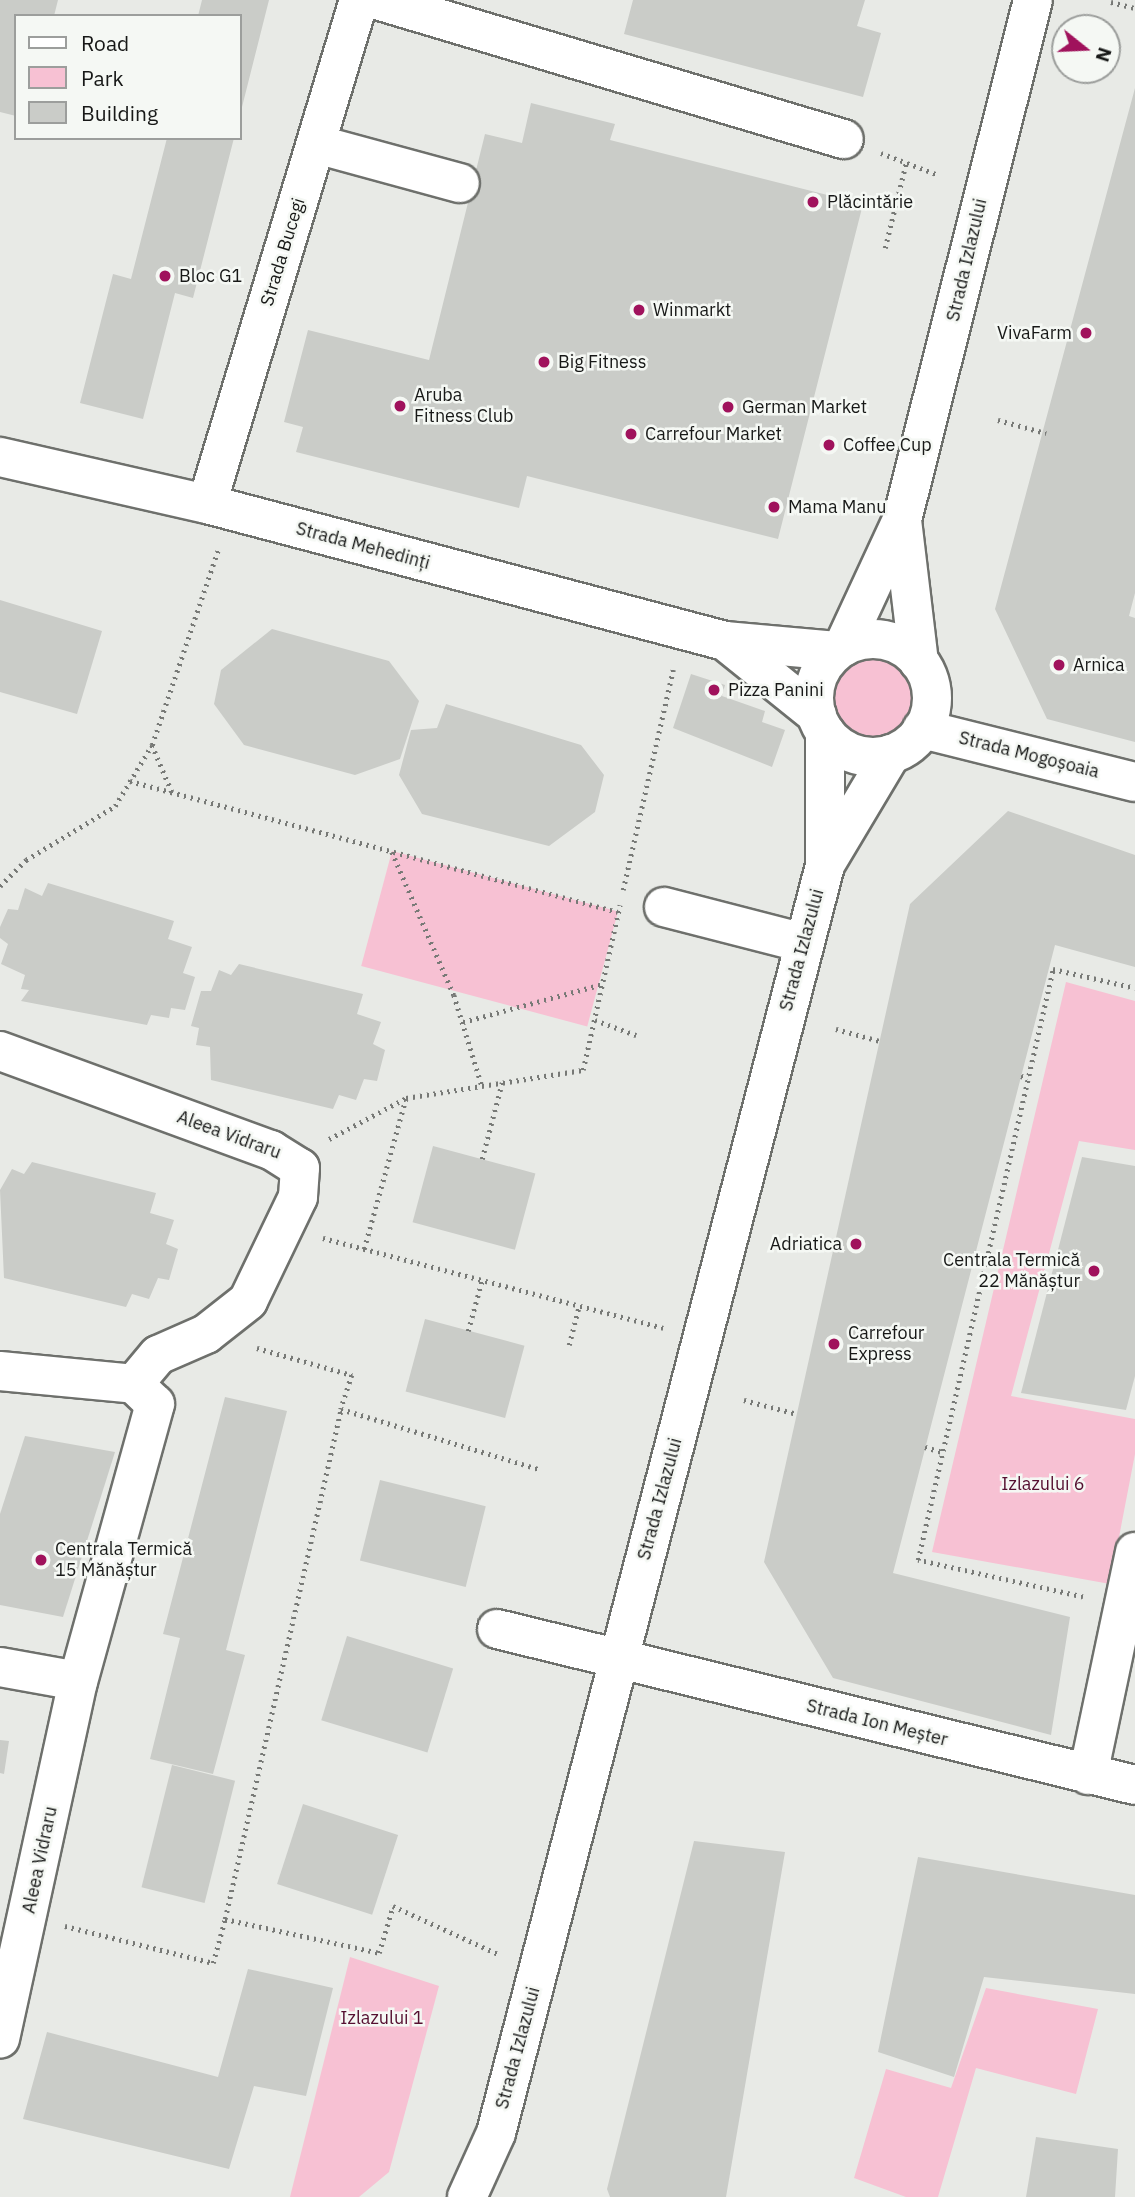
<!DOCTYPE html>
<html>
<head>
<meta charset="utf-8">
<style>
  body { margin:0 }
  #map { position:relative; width:1135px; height:2197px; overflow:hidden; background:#e8eae6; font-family:"IBM Plex Sans",sans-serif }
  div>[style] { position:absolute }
  .green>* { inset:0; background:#f7c1d3; transform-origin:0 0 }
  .round { border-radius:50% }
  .building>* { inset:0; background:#caccc8; transform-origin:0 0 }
  .path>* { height:4.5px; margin-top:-2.25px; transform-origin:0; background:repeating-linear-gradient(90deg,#777976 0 2px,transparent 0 7px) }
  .roads { filter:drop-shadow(2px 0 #6e706c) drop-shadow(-2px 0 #6e706c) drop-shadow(0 2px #6e706c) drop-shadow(0 -2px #6e706c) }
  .minor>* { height:38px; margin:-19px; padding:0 19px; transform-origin:19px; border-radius:19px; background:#fff }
  .major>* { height:38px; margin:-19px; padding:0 19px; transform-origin:19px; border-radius:19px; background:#fff }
  .major>.ring { margin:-19px; padding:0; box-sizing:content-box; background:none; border:38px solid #fff; border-radius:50% }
  .dots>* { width:19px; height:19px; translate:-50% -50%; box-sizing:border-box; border:4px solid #f5f8f4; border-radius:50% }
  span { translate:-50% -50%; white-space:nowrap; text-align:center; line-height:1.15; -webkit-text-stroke:5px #f5f8f4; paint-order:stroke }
  .poi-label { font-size:18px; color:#171817 }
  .left { translate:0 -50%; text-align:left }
  .right { translate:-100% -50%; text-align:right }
  .street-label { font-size:18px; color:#171817 }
  .park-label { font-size:18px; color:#550f30 }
  .legend { position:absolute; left:14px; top:14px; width:228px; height:126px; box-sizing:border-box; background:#f5f8f4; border:2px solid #9c9e9c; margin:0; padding:9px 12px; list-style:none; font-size:21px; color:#171817 }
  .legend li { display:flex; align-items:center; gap:14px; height:35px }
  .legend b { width:35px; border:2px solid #9c9e9c }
  .north { position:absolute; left:1051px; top:14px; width:70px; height:70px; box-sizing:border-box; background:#f5f8f4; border:2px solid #9c9e9c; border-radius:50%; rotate:108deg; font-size:19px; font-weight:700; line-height:28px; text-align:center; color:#171817 }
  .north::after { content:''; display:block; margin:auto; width:24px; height:32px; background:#a0125c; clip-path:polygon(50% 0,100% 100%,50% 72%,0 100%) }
</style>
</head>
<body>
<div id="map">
  <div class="green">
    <i class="round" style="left:827px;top:651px;width:96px;height:96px"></i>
    <i style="left:392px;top:851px;width:234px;height:119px;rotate:15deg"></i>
    <i style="clip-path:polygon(1066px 982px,1135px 1001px,1135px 1150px,1079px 1141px,1011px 1396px,1135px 1419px,1135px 1454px,1110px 1584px,932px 1552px)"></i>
    <i style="clip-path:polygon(350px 1957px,439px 1986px,389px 2172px,359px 2197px,290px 2197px)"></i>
    <i style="clip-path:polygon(986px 1988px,1098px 2009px,1076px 2094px,976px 2068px,938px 2197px,906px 2197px,854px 2178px,886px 2069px,951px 2088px)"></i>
  </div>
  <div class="building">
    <i style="clip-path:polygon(0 0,58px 0,54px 16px,16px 16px,16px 116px,0 112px)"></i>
    <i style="clip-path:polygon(202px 0,269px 0,241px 111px,240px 16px,198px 16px)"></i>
    <i style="clip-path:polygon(633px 0,865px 0,857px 26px,881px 33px,863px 97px,624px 34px)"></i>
    <i style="clip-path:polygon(1135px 88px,1135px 593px,1129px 616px,1135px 618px,1135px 742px,1047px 719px,995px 609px)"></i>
    <i style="clip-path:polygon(531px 103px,615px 124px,610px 140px,863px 204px,778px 539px,527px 476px,519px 508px,296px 452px,303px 427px,284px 422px,308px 330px,429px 360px,485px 134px,522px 143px)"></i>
    <i style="clip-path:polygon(167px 138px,234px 138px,193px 298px,175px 293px,143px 419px,80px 403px,113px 274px,131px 279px)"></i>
    <i style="clip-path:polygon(0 600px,102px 631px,77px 714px,0 692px)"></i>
    <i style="clip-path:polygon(272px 629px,389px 661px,419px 701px,400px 759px,355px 775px,244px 745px,214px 704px,221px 670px)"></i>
    <i style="clip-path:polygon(691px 674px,725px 685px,722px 696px,765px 711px,762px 722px,785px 730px,772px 767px,673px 728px)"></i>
    <i style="clip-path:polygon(446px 704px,581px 745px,604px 775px,595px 812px,549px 846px,422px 814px,399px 775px,411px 730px,437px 728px)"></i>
    <i style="clip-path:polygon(1008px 811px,1135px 855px,1135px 967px,1055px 945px,893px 1573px,1070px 1617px,1051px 1735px,833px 1678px,764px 1562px,910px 904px)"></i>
    <i style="clip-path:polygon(48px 883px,174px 921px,168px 939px,192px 947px,183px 973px,195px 977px,185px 1010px,171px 1008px,169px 1018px,151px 1015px,147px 1025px,21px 1001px,29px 990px,21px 989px,25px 975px,1px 964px,8px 944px,0 938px,0 927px,8px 909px,18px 910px,25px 888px,42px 896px)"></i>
    <i style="clip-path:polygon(239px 964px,363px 994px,357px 1014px,381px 1022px,373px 1044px,385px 1050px,377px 1081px,364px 1079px,356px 1100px,339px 1095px,333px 1109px,211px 1080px,210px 1047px,196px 1045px,199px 1028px,191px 1026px,201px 991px,211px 991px,219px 970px,231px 975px)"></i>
    <i style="left:433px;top:1146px;width:106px;height:79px;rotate:15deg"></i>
    <i style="clip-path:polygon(1082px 1157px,1135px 1166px,1135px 1376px,1126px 1410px,1021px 1393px)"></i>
    <i style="clip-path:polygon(32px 1162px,156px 1193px,150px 1213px,174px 1220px,166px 1244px,178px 1249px,169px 1280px,158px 1278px,149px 1299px,132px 1294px,126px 1307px,4px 1278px,0 1190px,12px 1169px,24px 1174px)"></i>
    <i style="left:425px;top:1319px;width:103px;height:75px;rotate:15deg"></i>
    <i style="clip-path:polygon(225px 1397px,287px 1411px,226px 1650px,245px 1655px,213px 1774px,150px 1759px,180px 1638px,163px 1634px)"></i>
    <i style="clip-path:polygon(25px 1436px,115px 1452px,63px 1617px,0 1605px,0 1514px)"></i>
    <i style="left:380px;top:1480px;width:109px;height:83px;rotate:14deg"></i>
    <i style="left:347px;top:1636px;width:111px;height:88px;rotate:17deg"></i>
    <i style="clip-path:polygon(0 1740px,9px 1741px,4px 1774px,0 1773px)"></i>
    <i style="left:172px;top:1765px;width:65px;height:126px;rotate:14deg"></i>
    <i style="left:303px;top:1804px;width:100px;height:84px;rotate:18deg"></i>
    <i style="clip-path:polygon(694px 1841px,785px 1852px,726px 2197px,610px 2197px,607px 2189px)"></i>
    <i style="clip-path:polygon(918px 1857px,1135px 1895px,1135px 1994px,984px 1977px,954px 2077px,878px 2052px)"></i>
    <i style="clip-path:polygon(248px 1969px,333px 1988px,306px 2096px,254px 2086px,229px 2169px,23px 2119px,47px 2032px,218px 2077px)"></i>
    <i style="clip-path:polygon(1036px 2137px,1118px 2149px,1115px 2197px,1026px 2197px)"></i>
  </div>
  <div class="path">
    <i style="left:1111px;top:2px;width:25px;rotate:14deg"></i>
    <i style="left:881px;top:153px;width:59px;rotate:20.9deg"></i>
    <i style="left:885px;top:248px;width:88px;rotate:-76.1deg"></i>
    <i style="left:998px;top:420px;width:50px;rotate:15.2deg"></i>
    <i style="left:152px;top:745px;width:51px;rotate:66.9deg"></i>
    <i style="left:130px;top:781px;width:505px;rotate:15.03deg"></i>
    <i style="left:392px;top:852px;width:156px;rotate:66.6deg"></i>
    <i style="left:454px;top:995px;width:95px;rotate:72.9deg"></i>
    <i style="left:0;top:886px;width:37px;rotate:-45deg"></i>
    <i style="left:26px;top:860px;width:104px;rotate:-31.2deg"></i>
    <i style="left:115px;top:806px;width:71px;rotate:-58.8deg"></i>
    <i style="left:152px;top:745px;width:206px;rotate:-71.3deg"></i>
    <i style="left:623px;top:890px;width:226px;rotate:-77.2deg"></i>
    <i style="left:595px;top:1020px;width:44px;rotate:20.1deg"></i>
    <i style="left:463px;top:1022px;width:145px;rotate:-15.2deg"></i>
    <i style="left:836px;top:1029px;width:46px;rotate:15.3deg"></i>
    <i style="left:1021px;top:1076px;width:7px;rotate:16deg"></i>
    <i style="left:329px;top:1139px;width:87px;rotate:-28deg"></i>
    <i style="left:406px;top:1098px;width:179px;rotate:-9deg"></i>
    <i style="left:583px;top:1070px;width:169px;rotate:-77.4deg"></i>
    <i style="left:482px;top:1159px;width:79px;rotate:-75.3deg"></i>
    <i style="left:323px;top:1238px;width:352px;rotate:14.8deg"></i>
    <i style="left:364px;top:1249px;width:157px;rotate:-74.5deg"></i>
    <i style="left:468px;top:1331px;width:53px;rotate:-74.6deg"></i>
    <i style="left:569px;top:1345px;width:40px;rotate:-75.6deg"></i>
    <i style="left:257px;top:1348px;width:99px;rotate:15.9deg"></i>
    <i style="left:352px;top:1375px;width:36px;rotate:108deg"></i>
    <i style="left:341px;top:1409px;width:206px;rotate:16.9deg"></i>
    <i style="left:744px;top:1400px;width:55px;rotate:14.8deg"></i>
    <i style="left:925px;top:1447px;width:19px;rotate:16deg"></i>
    <i style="left:1083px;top:1597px;width:169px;rotate:-167.4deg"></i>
    <i style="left:918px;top:1560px;width:606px;rotate:-77.13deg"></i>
    <i style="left:1053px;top:969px;width:84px;rotate:13deg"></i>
    <i style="left:225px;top:1919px;width:523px;rotate:-77.19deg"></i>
    <i style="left:65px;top:1926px;width:153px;rotate:14deg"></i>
    <i style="left:213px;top:1963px;width:46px;rotate:-74.7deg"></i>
    <i style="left:225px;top:1919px;width:158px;rotate:12.4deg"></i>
    <i style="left:379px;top:1953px;width:49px;rotate:-73.4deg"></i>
    <i style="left:393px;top:1906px;width:118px;rotate:24.6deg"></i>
  </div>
  <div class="roads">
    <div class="minor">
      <i style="left:377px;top:0;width:487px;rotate:16.6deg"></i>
      <i style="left:316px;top:144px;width:149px;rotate:15.2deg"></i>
      <i style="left:0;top:457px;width:212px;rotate:12.8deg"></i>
      <i style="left:207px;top:504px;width:536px;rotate:14.81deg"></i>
      <i style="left:725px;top:641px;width:112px;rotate:5.1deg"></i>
      <i style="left:207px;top:504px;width:526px;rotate:-73.22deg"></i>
      <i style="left:725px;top:641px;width:118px;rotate:38.8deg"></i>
      <i style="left:922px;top:729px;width:219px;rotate:14deg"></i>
      <i style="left:664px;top:907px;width:145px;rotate:14.4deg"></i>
      <i style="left:0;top:1051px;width:289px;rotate:20.1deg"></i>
      <i style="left:271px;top:1150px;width:34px;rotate:32deg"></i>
      <i style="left:300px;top:1168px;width:29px;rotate:94deg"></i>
      <i style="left:298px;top:1197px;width:115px;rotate:115.7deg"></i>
      <i style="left:248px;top:1301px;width:53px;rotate:141.8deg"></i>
      <i style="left:206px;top:1334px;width:52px;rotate:156.4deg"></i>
      <i style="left:158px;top:1355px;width:38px;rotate:130deg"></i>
      <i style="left:0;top:1371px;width:135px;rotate:5.5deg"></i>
      <i style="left:134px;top:1384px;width:29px;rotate:44deg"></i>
      <i style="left:155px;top:1404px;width:288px;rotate:105.5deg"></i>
      <i style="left:78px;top:1681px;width:366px;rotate:102.3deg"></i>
      <i style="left:497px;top:1629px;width:657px;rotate:13.74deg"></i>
      <i style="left:0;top:1667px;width:79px;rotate:10.2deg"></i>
      <i style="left:1088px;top:1775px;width:228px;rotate:-78.1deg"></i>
    </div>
    <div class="major">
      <i style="left:902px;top:520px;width:143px;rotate:83.2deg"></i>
      <i class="ring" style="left:814px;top:639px;width:80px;height:80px"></i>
      <i style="left:843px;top:647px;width:140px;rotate:-65.1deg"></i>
      <i style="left:902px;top:520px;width:536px;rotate:-75.86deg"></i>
      <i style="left:826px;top:863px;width:127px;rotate:-59.2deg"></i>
      <i style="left:467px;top:2197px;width:70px;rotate:-65.6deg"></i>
      <i style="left:496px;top:2133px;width:1310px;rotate:-75.45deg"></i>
      <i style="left:825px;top:865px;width:133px;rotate:-90deg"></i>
    </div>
  </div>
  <div class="dots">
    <i style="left:813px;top:202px;background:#a0125c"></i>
    <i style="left:165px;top:276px;background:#a0125c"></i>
    <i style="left:639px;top:310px;background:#a0125c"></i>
    <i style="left:1086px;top:333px;background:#a0125c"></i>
    <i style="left:544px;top:362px;background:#a0125c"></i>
    <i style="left:400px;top:406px;background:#a0125c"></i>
    <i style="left:728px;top:407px;background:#a0125c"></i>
    <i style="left:631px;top:434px;background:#a0125c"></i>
    <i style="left:829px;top:445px;background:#a0125c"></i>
    <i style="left:774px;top:507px;background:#a0125c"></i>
    <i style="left:1059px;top:665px;background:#a0125c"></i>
    <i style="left:714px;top:690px;background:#a0125c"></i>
    <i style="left:856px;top:1244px;background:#a0125c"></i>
    <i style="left:1094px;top:1271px;background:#a0125c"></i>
    <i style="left:834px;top:1344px;background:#a0125c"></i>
    <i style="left:41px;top:1560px;background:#a0125c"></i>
  </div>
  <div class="poi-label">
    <span class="left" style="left:827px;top:202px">Plăcintărie</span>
    <span class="left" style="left:179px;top:276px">Bloc G1</span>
    <span class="left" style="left:653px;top:310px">Winmarkt</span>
    <span class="right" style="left:1072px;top:333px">VivaFarm</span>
    <span class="left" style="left:558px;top:362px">Big Fitness</span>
    <span class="left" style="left:414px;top:406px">Aruba<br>Fitness Club</span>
    <span class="left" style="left:742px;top:407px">German Market</span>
    <span class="left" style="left:645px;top:434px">Carrefour Market</span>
    <span class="left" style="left:843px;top:445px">Coffee Cup</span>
    <span class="left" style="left:788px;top:507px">Mama Manu</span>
    <span class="left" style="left:1073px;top:665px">Arnica</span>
    <span class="left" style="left:728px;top:690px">Pizza Panini</span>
    <span class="right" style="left:842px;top:1244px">Adriatica</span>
    <span class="right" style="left:1080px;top:1271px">Centrala Termică<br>22 Mănăștur</span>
    <span class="left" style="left:848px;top:1344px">Carrefour<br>Express</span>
    <span class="left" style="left:55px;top:1560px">Centrala Termică<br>15 Mănăștur</span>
  </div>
  <div class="street-label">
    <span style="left:283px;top:252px;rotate:-73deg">Strada Bucegi</span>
    <span style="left:967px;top:260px;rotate:-77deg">Strada Izlazului</span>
    <span style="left:363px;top:546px;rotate:15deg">Strada Mehedinți</span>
    <span style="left:1029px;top:755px;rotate:14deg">Strada Mogoșoaia</span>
    <span style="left:802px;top:950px;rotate:-75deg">Strada Izlazului</span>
    <span style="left:229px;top:1135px;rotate:20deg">Aleea Vidraru</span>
    <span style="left:660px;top:1499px;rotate:-75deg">Strada Izlazului</span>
    <span style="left:877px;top:1723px;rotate:14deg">Strada Ion Meșter</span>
    <span style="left:40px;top:1860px;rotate:-78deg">Aleea Vidraru</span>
    <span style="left:518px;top:2048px;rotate:-75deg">Strada Izlazului</span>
  </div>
  <div class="park-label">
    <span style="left:1043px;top:1484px">Izlazului 6</span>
    <span style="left:382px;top:2018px">Izlazului 1</span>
  </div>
  <ul class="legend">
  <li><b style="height:9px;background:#fff"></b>Road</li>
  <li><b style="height:19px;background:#f7c1d3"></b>Park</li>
  <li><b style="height:19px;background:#caccc8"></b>Building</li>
  </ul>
  <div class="north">N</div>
</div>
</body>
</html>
